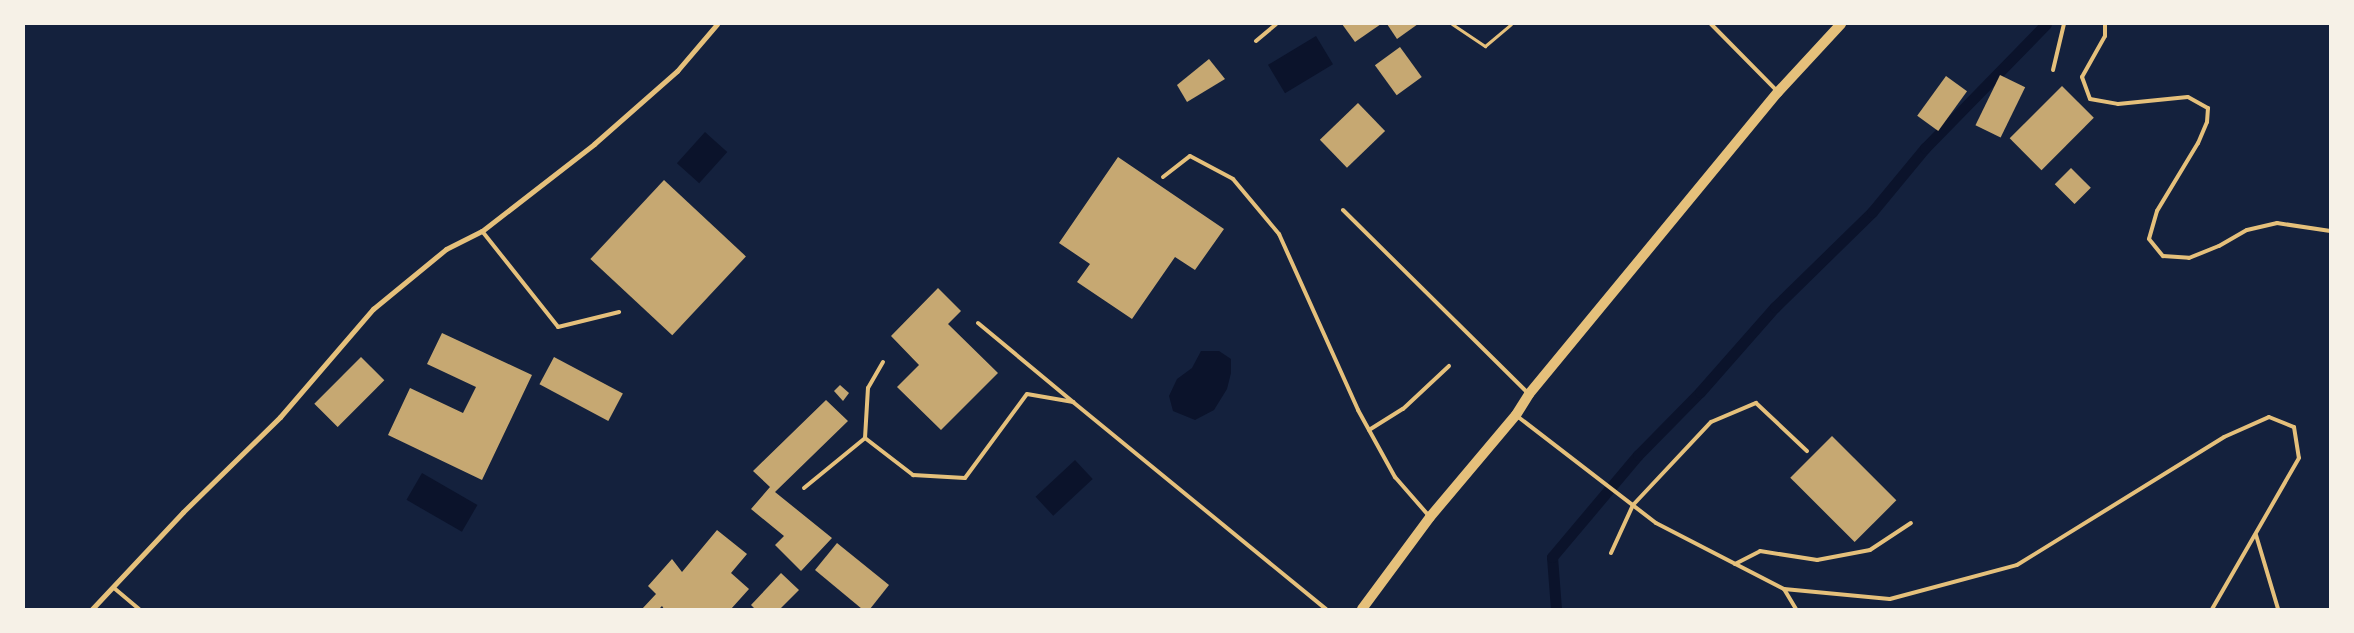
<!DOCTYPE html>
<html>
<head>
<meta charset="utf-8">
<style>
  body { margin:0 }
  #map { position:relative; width:2354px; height:633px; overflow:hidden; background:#14213d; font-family:"Exo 2",sans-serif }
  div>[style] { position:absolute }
  .water>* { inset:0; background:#0b132b; transform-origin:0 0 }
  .stream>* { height:11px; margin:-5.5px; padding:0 5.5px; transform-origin:5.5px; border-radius:5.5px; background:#0b132b }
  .building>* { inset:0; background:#c6a872; transform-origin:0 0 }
  .path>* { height:3px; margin:-1.5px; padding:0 1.5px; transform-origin:1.5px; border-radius:1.5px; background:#e5c07b }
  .service>* { height:4px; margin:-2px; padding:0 2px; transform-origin:2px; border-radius:2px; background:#e5c07b }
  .minor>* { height:5px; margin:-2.5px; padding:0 2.5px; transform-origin:2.5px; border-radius:2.5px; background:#e5c07b }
  .secondary>* { height:10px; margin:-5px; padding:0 5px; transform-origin:5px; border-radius:5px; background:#e5c07b }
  span { translate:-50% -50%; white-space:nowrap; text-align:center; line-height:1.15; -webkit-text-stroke:5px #f6f1e7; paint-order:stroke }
  .frame { position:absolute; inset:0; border:25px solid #f6f1e7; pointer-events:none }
</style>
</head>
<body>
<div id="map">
  <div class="water">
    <i style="left:1316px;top:36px;width:33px;height:56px;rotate:59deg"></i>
    <i style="left:705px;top:132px;width:30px;height:42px;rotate:42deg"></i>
    <i style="clip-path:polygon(1201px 351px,1219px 351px,1231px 359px,1231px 373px,1227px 389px,1214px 410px,1195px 420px,1173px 411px,1169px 396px,1177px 379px,1192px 368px)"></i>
    <i style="left:1075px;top:460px;width:26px;height:54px;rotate:47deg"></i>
    <i style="left:422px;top:473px;width:64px;height:31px;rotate:30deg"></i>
  </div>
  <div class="stream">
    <i style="left:1556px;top:609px;width:52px;rotate:-94.4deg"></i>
    <i style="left:1552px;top:557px;width:133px;rotate:-49.9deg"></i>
    <i style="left:1638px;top:455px;width:88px;rotate:-45.5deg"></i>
    <i style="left:1700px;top:392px;width:113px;rotate:-48.6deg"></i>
    <i style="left:1775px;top:307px;width:136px;rotate:-44.4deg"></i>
    <i style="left:1872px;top:212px;width:83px;rotate:-50.4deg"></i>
    <i style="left:1925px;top:148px;width:173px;rotate:-45.7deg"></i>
  </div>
  <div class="building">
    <i style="clip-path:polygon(1342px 24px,1381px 24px,1355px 42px)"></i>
    <i style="clip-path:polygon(1387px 24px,1418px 24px,1397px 39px)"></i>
    <i style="left:1400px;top:47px;width:37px;height:31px;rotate:54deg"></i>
    <i style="clip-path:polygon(1209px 59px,1225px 79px,1187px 102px,1177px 85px)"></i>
    <i style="left:2000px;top:75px;width:28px;height:56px;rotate:26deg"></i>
    <i style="left:1946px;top:76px;width:26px;height:49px;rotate:36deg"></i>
    <i style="left:2062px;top:86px;width:45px;height:74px;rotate:45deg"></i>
    <i style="left:1358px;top:103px;width:39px;height:53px;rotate:46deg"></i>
    <i style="clip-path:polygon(1118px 157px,1224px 229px,1195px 270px,1175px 257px,1132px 319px,1077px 282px,1090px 264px,1059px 243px)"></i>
    <i style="left:2071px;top:168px;width:28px;height:23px;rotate:45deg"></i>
    <i style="left:664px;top:180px;width:112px;height:108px;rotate:43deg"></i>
    <i style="clip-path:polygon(938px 288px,961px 311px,948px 324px,998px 373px,941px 430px,897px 387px,919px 365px,891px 336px)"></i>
    <i style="clip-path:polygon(442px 333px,532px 375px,482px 480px,388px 435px,410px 388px,463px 413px,476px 387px,427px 364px)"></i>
    <i style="left:361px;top:357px;width:33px;height:66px;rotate:45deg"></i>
    <i style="left:554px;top:357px;width:78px;height:31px;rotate:28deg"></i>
    <i style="clip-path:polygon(840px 385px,849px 393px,843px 401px,834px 391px)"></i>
    <i style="clip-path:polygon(826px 400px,848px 421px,775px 492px,832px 538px,801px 571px,775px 545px,784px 536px,751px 509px,770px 487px,753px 471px)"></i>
    <i style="left:1832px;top:436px;width:91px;height:59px;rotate:45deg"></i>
    <i style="clip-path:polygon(717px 530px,747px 554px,731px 573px,749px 589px,731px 609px,664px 609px,662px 606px,659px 609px,642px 609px,656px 594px,648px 586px,672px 559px,682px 572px)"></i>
    <i style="clip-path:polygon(837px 543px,889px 585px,870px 609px,862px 609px,815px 570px)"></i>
    <i style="clip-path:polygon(781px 573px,799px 590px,780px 609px,755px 609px,751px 605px)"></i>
  </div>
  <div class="path">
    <i style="left:1452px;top:24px;width:40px;rotate:34deg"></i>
    <i style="left:1485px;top:46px;width:34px;rotate:-40deg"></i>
  </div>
  <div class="service">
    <i style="left:1711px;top:24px;width:95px;rotate:45.4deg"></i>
    <i style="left:2105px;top:24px;width:12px;rotate:90deg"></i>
    <i style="left:2105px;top:36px;width:47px;rotate:119.3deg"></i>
    <i style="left:2082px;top:77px;width:23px;rotate:70deg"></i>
    <i style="left:2090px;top:99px;width:28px;rotate:10deg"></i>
    <i style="left:2118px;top:104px;width:70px;rotate:-5.7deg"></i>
    <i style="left:2188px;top:97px;width:23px;rotate:29deg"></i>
    <i style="left:2208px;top:108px;width:14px;rotate:94deg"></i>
    <i style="left:2207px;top:122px;width:23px;rotate:113deg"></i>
    <i style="left:2198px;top:143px;width:79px;rotate:121.1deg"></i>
    <i style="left:2157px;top:211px;width:29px;rotate:106deg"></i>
    <i style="left:2149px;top:239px;width:22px;rotate:51deg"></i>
    <i style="left:2163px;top:256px;width:26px;rotate:4deg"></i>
    <i style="left:2189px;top:258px;width:32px;rotate:-22deg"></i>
    <i style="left:2219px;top:246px;width:32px;rotate:-30deg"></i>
    <i style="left:2247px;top:230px;width:31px;rotate:-13deg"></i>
    <i style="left:2277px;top:223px;width:54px;rotate:8.6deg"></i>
    <i style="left:1256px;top:41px;width:26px;rotate:-40deg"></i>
    <i style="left:2053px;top:70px;width:47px;rotate:-76.6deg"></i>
    <i style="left:1163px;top:177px;width:34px;rotate:-38deg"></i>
    <i style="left:1190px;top:156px;width:49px;rotate:28.1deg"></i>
    <i style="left:1233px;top:179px;width:72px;rotate:50.1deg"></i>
    <i style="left:1279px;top:234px;width:193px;rotate:65.8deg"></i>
    <i style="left:1358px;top:410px;width:77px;rotate:61.1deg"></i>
    <i style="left:1395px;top:477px;width:52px;rotate:48.9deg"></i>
    <i style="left:1343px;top:210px;width:260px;rotate:44.7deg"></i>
    <i style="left:482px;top:231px;width:122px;rotate:51.6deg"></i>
    <i style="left:558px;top:327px;width:63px;rotate:-13.8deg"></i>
    <i style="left:978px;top:323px;width:124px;rotate:39.7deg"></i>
    <i style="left:1517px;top:416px;width:175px;rotate:37.6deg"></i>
    <i style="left:1656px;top:523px;width:144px;rotate:27.3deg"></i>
    <i style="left:1784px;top:589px;width:106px;rotate:5.4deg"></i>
    <i style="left:1890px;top:599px;width:131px;rotate:-15deg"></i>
    <i style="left:2017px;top:565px;width:243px;rotate:-31.7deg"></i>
    <i style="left:2224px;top:437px;width:49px;rotate:-24deg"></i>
    <i style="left:2269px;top:417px;width:27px;rotate:22deg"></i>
    <i style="left:2294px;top:427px;width:31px;rotate:81deg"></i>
    <i style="left:2299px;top:458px;width:174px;rotate:119.9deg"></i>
    <i style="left:1369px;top:430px;width:40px;rotate:-32deg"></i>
    <i style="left:1403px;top:409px;width:63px;rotate:-43.1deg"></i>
    <i style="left:865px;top:438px;width:50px;rotate:-86.6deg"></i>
    <i style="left:868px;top:388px;width:30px;rotate:-60deg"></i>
    <i style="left:804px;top:488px;width:79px;rotate:-39.3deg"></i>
    <i style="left:865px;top:438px;width:61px;rotate:37.6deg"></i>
    <i style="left:913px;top:475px;width:52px;rotate:3.3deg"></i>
    <i style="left:965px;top:478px;width:104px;rotate:-53.6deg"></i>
    <i style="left:1027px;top:394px;width:47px;rotate:9.9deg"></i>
    <i style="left:1073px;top:402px;width:327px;rotate:39.3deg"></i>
    <i style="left:2256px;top:535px;width:77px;rotate:73.4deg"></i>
    <i style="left:1611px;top:553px;width:53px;rotate:-65.4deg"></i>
    <i style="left:1633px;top:505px;width:114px;rotate:-46.8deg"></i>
    <i style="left:1711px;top:422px;width:49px;rotate:-22.9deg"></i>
    <i style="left:1756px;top:403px;width:70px;rotate:43.3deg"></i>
    <i style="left:1735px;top:564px;width:28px;rotate:-27deg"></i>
    <i style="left:1760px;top:551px;width:58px;rotate:9deg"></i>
    <i style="left:1817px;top:560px;width:54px;rotate:-10.7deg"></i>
    <i style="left:1870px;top:550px;width:49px;rotate:-33.4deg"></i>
    <i style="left:114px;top:588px;width:33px;rotate:40deg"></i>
    <i style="left:1784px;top:589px;width:23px;rotate:59deg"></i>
  </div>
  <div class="minor">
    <i style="left:92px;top:609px;width:133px;rotate:-46.8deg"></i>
    <i style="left:183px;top:512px;width:136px;rotate:-44.4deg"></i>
    <i style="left:280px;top:417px;width:143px;rotate:-49.3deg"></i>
    <i style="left:373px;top:309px;width:94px;rotate:-39.4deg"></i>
    <i style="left:446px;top:249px;width:40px;rotate:-26.6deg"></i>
    <i style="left:482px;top:231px;width:142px;rotate:-37.8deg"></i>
    <i style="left:594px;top:144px;width:111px;rotate:-41.3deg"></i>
    <i style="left:677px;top:71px;width:62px;rotate:-49.6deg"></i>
  </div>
  <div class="secondary">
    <i style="left:1362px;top:609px;width:114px;rotate:-53.5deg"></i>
    <i style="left:1430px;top:517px;width:133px;rotate:-49.9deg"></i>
    <i style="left:1516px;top:415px;width:25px;rotate:-58deg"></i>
    <i style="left:1529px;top:394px;width:391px;rotate:-50.5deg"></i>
    <i style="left:1778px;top:92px;width:93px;rotate:-47.2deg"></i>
  </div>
  <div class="frame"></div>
</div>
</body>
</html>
